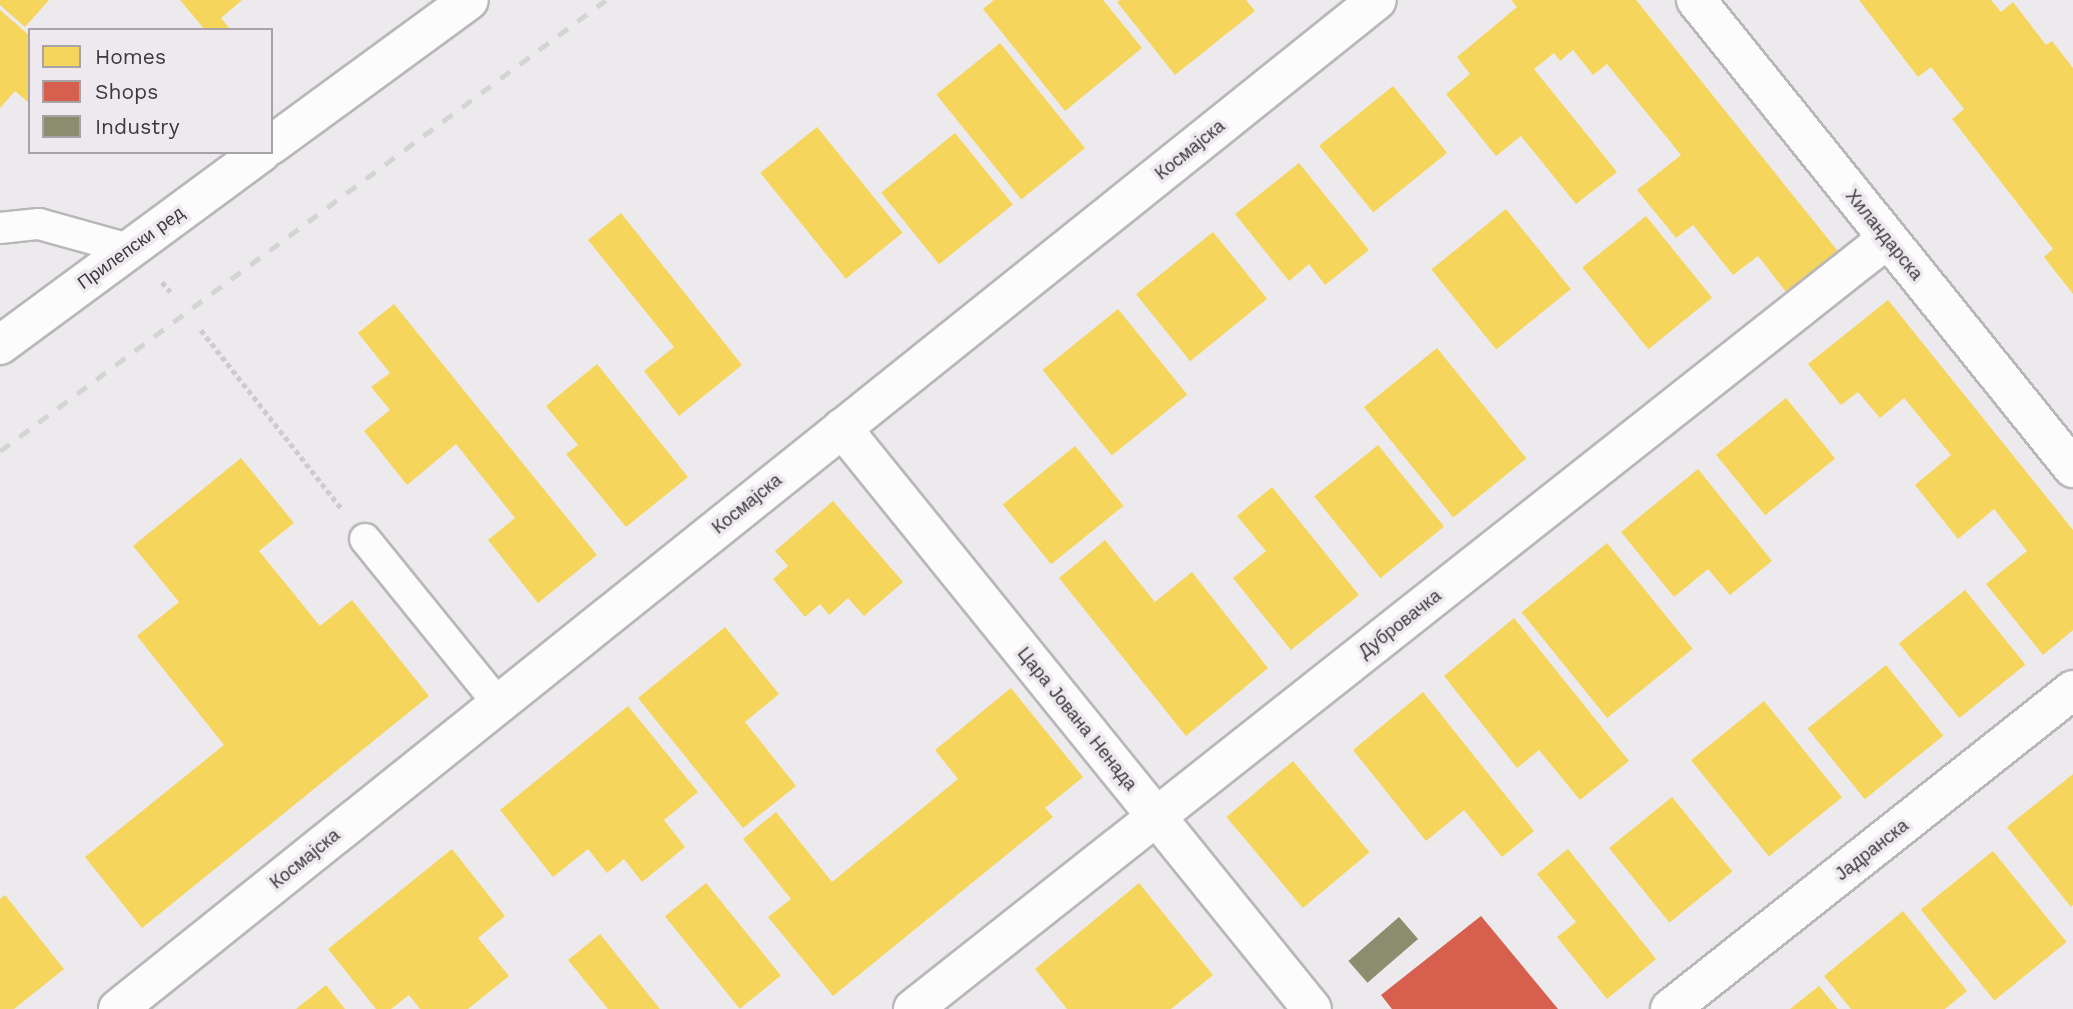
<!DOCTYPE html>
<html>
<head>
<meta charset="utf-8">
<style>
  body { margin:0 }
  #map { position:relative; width:2073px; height:1009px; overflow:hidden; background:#edeaed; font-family:"Work Sans",sans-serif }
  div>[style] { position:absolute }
  .homes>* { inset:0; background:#f6d55c; transform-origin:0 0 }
  .shops>* { inset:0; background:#d6604d }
  .industry>* { inset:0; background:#8c8c6e; transform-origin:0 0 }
  .path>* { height:4.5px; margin-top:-2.25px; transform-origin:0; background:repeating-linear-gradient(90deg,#cdcbcd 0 5px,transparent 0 8.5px) }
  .roads { filter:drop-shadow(2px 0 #b9b7b9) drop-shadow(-2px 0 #b9b7b9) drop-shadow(0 2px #b9b7b9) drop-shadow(0 -2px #b9b7b9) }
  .lane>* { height:30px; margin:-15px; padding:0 15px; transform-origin:15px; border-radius:15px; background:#fcfcfc }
  .street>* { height:38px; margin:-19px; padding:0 19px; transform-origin:19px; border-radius:19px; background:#fcfcfc }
  .secondary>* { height:38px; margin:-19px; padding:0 19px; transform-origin:19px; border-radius:19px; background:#fcfcfc }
  .rail>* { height:5px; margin-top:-2.5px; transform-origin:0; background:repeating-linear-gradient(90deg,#d5d4d5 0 12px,transparent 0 24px) }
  span { translate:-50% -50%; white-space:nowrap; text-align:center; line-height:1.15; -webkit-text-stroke:7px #eee9ee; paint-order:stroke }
  .street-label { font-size:18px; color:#3c3a3c }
  .legend { position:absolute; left:28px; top:28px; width:245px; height:126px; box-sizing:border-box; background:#eee9ee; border:2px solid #a7a3a7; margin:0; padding:9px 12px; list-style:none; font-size:21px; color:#3c3a3c }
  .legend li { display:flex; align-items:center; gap:14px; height:35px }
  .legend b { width:35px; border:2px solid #a7a3a7 }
</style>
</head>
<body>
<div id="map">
  <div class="homes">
    <i style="clip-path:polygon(0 0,49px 0,25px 27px,0 5px)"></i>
    <i style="clip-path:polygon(180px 0,242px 0,221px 18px,231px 30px,205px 30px)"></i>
    <i style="clip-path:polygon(994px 0,1103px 0,1142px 48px,1065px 111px,983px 9px)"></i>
    <i style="clip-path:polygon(1120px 0,1246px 0,1255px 11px,1175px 75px,1117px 2px)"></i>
    <i style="clip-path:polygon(1511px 0,1636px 0,1841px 255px,1790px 297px,1758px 256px,1733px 275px,1693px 225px,1676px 238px,1637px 190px,1681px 155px,1607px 64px,1593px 75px,1573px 50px,1560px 61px,1554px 53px,1534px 69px,1617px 172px,1576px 204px,1521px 136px,1496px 156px,1446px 94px,1470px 74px,1457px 57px,1517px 7px)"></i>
    <i style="clip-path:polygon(1859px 0,1991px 0,2001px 12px,2013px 2px,2046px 45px,2052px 41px,2073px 68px,2073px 294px,2044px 257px,2053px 249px,1952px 119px,1964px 109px,1931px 67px,1918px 77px)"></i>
    <i style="clip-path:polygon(0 10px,30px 36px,30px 104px,15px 91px,0 108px)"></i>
    <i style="left:1000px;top:43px;width:135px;height:82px;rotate:51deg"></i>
    <i style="left:1393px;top:86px;width:86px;height:95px;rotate:51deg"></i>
    <i style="left:817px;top:127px;width:136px;height:73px;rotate:51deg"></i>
    <i style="left:955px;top:133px;width:92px;height:95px;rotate:51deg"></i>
    <i style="clip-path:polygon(1299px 163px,1369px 250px,1325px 285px,1309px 264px,1289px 281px,1235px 214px)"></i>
    <i style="left:1506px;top:209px;width:103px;height:96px;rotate:51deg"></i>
    <i style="clip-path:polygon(621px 213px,742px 365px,679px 416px,644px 371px,674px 347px,588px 240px)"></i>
    <i style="left:1646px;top:216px;width:105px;height:82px;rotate:51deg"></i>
    <i style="left:1213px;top:232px;width:86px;height:99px;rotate:51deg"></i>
    <i style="clip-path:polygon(1888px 300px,2073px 530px,2073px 630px,2043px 655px,1986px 584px,2027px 551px,1994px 509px,1958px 539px,1915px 485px,1951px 455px,1904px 398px,1880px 418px,1858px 392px,1841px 405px,1808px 364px)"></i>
    <i style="clip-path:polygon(394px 304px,597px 555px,538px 603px,488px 540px,515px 518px,456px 444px,407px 485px,364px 431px,390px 410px,371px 387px,390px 373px,358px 333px)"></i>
    <i style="left:1118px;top:309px;width:110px;height:97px;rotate:51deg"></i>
    <i style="left:1437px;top:348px;width:142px;height:94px;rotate:51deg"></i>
    <i style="clip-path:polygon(597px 364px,688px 477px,626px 527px,566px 454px,578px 445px,546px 406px)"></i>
    <i style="left:1786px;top:398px;width:78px;height:90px;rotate:51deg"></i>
    <i style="left:1378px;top:445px;width:105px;height:82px;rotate:51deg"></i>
    <i style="left:1075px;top:446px;width:77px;height:93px;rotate:51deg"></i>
    <i style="clip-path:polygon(241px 458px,294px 523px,259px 551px,320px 626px,352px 600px,429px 696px,142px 928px,85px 857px,224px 745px,137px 636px,179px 602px,133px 546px)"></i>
    <i style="clip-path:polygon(1698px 469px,1772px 561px,1730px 595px,1708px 569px,1674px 597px,1621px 532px)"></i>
    <i style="clip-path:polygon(1272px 487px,1359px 595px,1291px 650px,1233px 578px,1266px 551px,1237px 516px)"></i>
    <i style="clip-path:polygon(833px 501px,903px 582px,864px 616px,848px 598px,829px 615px,820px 604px,805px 617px,773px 579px,788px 566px,775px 551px)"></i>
    <i style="clip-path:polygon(1105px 540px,1155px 602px,1192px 572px,1268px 668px,1186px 736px,1059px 578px)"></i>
    <i style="left:1607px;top:543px;width:136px;height:110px;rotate:51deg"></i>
    <i style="left:1965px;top:590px;width:96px;height:85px;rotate:51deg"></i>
    <i style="clip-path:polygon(1514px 618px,1629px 761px,1580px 800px,1539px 750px,1517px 768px,1444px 676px)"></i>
    <i style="clip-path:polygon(725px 627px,779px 694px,745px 722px,796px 786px,743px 828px,638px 698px)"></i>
    <i style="left:1886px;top:665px;width:91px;height:101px;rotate:51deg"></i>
    <i style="clip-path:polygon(1011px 688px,1083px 777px,1045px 808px,1053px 817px,833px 996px,768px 917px,791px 899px,743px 839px,776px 812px,832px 882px,958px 779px,935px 750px)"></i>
    <i style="clip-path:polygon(1423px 692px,1534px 831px,1502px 857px,1464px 810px,1426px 841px,1353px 750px)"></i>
    <i style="left:1764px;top:701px;width:124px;height:94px;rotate:51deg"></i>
    <i style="clip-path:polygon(628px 706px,698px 792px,664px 820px,685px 847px,642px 882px,624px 859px,607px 873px,588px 849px,553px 877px,500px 810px)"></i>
    <i style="left:1293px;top:761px;width:119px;height:87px;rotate:50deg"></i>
    <i style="clip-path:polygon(2073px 774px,2073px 905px,2071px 907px,2007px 827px)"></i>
    <i style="left:1672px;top:797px;width:96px;height:81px;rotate:51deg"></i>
    <i style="clip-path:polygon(452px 849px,505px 916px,478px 938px,509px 976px,468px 1009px,420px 1009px,409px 995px,391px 1009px,376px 1009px,328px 949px)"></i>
    <i style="clip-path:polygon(1568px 849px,1656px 959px,1607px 999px,1557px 937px,1576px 922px,1537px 874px)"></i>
    <i style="left:1993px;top:851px;width:117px;height:93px;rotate:51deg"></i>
    <i style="left:706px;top:883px;width:119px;height:53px;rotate:51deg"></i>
    <i style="clip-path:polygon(1139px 883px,1213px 975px,1171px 1009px,1067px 1009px,1035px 969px)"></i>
    <i style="clip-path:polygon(5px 895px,64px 969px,14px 1009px,0 1009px,0 899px)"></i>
    <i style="clip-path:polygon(1903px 911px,1967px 991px,1945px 1009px,1851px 1009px,1824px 976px)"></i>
    <i style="clip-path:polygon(600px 934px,660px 1009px,608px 1009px,568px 960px)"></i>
    <i style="clip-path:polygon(326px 985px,345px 1009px,296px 1009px)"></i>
    <i style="clip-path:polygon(1819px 986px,1838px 1009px,1790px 1009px)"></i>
  </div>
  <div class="shops">
    <i style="clip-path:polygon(1481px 916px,1558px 1009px,1392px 1009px,1381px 995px)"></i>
  </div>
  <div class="industry">
    <i style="left:1399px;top:917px;width:29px;height:67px;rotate:49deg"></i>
  </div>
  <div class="path">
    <i style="left:162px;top:282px;width:13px;rotate:48deg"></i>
    <i style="left:201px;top:330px;width:226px;rotate:51.8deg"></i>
  </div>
  <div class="roads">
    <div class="lane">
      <i style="left:0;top:228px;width:39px;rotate:-6deg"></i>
      <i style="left:39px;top:224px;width:93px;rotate:15.5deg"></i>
      <i style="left:365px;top:539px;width:211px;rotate:51deg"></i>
    </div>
    <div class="street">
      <i style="left:1696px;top:0;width:601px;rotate:51.15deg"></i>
      <i style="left:842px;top:428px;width:747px;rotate:51.03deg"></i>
      <i style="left:118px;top:1009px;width:1613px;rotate:-38.71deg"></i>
      <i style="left:913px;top:1009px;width:1242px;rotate:-38.33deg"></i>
      <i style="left:1670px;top:1009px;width:514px;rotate:-38.36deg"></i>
    </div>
    <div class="secondary">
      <i style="left:271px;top:145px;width:245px;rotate:-36.2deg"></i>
      <i style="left:0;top:345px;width:325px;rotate:-36.4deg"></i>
    </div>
  </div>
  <div class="rail">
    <i style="left:0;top:451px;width:755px;rotate:-36.66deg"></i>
  </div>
  <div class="street-label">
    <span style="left:1190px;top:150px;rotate:-39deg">Космајска</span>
    <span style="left:1884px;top:235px;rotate:51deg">Хиландарска</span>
    <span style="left:131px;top:248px;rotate:-36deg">Прилепски ред</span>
    <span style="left:747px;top:504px;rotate:-39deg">Космајска</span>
    <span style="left:1400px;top:624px;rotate:-38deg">Дубровачка</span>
    <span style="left:1077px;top:719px;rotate:51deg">Цара Јована Ненада</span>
    <span style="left:1872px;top:850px;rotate:-38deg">Јадранска</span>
    <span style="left:305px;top:859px;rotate:-39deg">Космајска</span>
  </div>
  <ul class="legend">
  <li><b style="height:19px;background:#f6d55c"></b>Homes</li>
  <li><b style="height:19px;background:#d6604d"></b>Shops</li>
  <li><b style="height:19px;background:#8c8c6e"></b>Industry</li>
  </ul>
</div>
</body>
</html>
